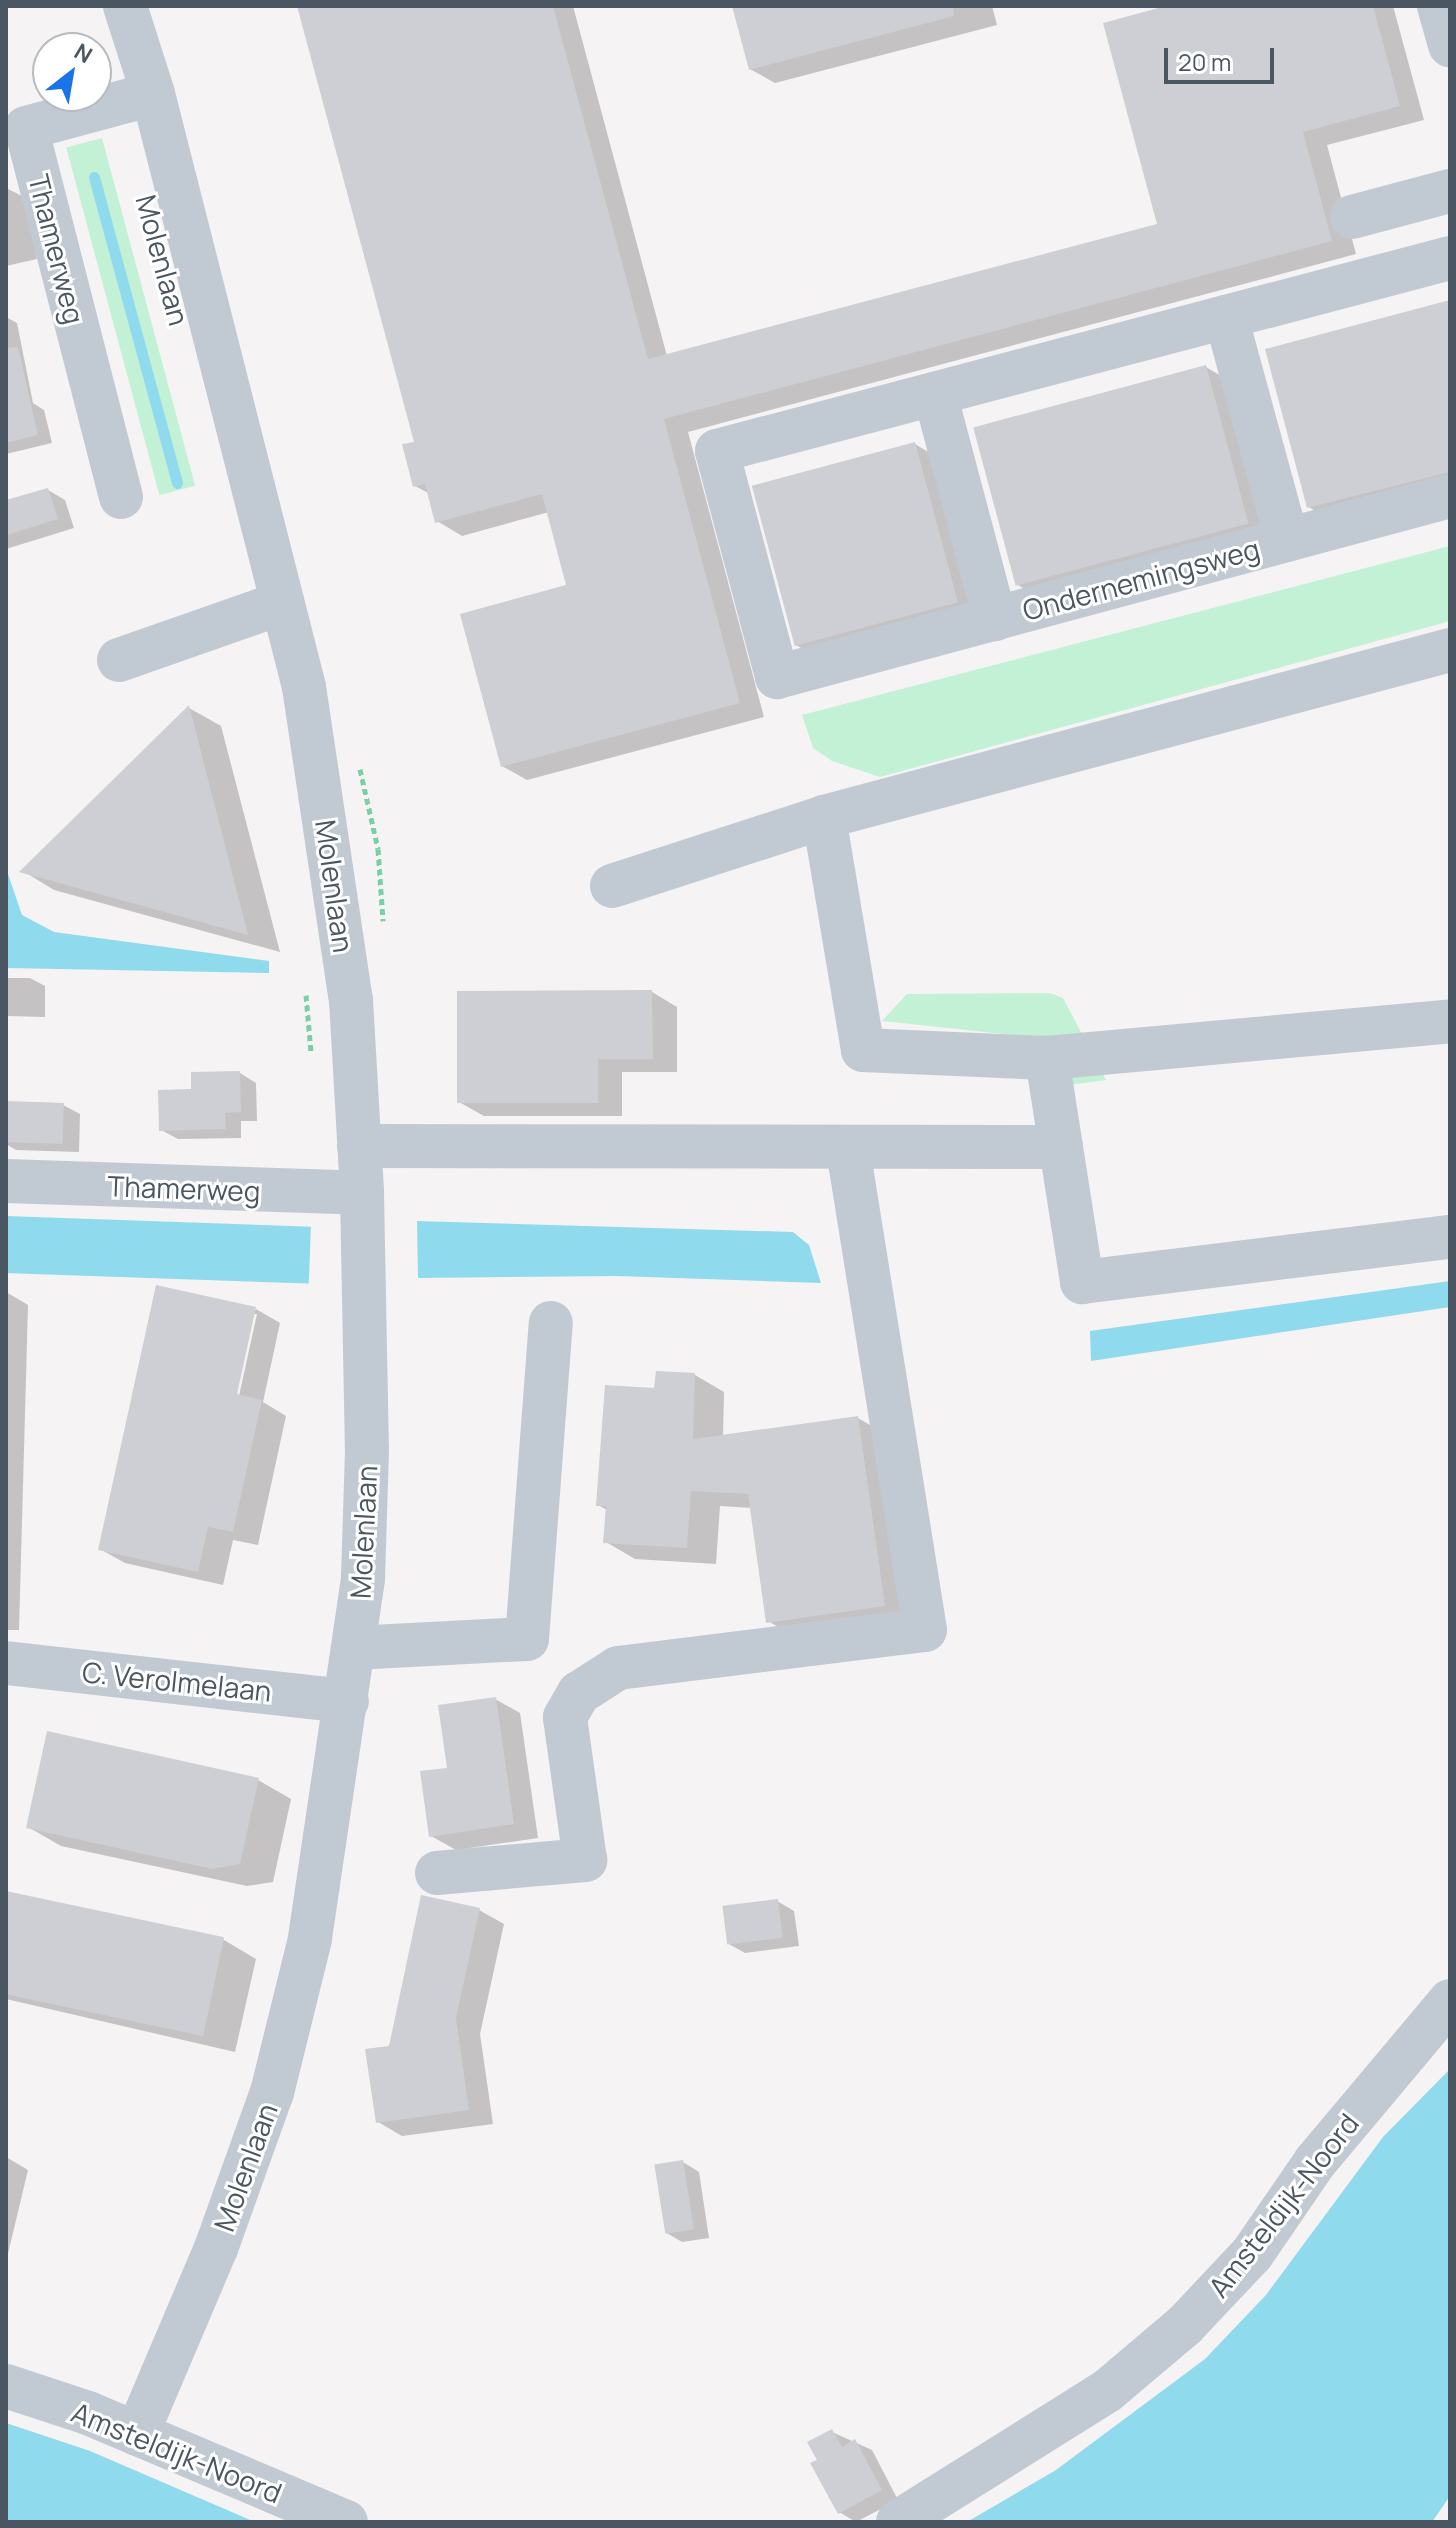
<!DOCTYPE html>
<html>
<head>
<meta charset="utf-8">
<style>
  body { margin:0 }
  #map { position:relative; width:1456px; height:2528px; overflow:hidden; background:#f5f3f3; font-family:Manrope,sans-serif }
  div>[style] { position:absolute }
  .green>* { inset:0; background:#c3f1d5; transform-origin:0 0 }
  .water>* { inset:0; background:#90daee; transform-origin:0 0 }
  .shadow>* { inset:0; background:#0003 }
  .stream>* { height:11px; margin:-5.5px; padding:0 5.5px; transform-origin:5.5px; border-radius:5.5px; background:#90daee }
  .building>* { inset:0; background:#cdcfd5; transform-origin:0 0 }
  .path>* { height:5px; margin-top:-2.5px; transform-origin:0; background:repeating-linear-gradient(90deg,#7ad0a6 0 6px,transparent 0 10px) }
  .minor>* { height:44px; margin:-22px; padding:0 22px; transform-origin:22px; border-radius:22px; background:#c1cad2 }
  span { translate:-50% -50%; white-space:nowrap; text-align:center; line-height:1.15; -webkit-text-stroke:6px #fff; paint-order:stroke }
  .street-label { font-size:28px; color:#4a5661 }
  .frame { position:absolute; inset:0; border:8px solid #4a5661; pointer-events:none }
  .north { position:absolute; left:32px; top:32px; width:80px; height:80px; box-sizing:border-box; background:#fff; border:2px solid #b7bbc0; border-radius:50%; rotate:31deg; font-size:22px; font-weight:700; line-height:32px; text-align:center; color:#4a5661 }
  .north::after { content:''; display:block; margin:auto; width:28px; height:36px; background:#1a73e8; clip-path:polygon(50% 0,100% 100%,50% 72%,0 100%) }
  .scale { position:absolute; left:1164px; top:48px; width:110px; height:36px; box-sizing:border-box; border:4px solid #4a5661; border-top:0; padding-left:10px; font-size:24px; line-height:28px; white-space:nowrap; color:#4a5661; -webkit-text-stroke:6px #fff; paint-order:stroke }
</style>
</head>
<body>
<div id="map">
  <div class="green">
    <i style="left:102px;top:138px;width:360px;height:37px;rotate:75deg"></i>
    <i style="clip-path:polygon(1450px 546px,1450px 621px,880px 777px,832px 761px,813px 748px,802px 715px)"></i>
    <i style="clip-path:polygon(1050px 993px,1063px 998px,1106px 1080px,1060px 1086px,1032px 1037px,882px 1021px,907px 994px)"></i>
  </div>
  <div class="water">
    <i style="clip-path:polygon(6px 868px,22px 915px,54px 932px,269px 961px,269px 973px,6px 968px)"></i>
    <i style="left:6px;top:1216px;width:305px;height:57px;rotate:2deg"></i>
    <i style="clip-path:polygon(417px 1221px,793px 1232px,809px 1245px,821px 1283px,617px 1276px,418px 1278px)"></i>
    <i style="clip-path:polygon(1450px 1281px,1450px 1307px,1091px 1361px,1090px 1331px)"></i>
    <i style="clip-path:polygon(1450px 2069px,1450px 2496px,1432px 2522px,967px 2522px,1056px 2470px,1205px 2359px,1266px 2295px,1383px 2137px)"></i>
    <i style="clip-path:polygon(6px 2423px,90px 2451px,255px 2522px,6px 2522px)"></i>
  </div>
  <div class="shadow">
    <i style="clip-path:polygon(299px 6px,573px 6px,667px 356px,1159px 225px,1174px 6px,1393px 6px,1424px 120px,1327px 145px,1356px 254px,688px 432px,764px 717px,527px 780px,502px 766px,569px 587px,549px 512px,462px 536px,437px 521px,430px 494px,415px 486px,417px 444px)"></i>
    <i style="clip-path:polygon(734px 6px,992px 6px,997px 25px,775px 83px,750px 69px)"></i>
    <i style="clip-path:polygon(6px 188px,24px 197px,37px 259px,6px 266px)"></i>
    <i style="clip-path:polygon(1450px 302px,1450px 491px,1334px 522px,1309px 507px)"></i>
    <i style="clip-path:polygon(6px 317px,17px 323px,33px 403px,44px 410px,52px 443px,6px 454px)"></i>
    <i style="clip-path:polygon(1206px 367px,1231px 382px,1273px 538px,1043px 600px,1018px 585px)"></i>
    <i style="clip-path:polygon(915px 444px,940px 459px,982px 616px,821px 659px,796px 645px)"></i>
    <i style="clip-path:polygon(48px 490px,65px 500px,74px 528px,6px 549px,6px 504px)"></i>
    <i style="clip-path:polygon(189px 708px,221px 726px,280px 952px,54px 890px,23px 871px)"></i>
    <i style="clip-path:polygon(6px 978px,30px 978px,45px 986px,45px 1017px,6px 1016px)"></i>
    <i style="clip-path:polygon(652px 992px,677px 1007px,677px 1072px,622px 1072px,622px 1116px,484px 1116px,459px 1102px)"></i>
    <i style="clip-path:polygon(240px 1073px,256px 1083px,257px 1121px,241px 1121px,241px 1138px,178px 1139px,161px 1130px,193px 1091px)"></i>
    <i style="clip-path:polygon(6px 1103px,63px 1105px,80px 1114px,79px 1152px,16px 1150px,6px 1144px)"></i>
    <i style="clip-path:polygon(6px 1292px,28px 1305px,19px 1630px,6px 1630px)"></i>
    <i style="clip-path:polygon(evenodd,256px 1309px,280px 1323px,263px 1402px,286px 1416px,258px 1545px,233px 1540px,223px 1585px,125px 1563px,100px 1549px,256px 1309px,253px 1314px,257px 1314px,237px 1405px,233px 1404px,253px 1314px)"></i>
    <i style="clip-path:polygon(695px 1375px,724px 1392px,723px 1437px,858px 1418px,887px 1435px,913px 1622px,797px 1638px,768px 1621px,752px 1508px,720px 1506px,716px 1564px,635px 1559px,606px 1542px,607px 1510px,598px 1505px,656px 1390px)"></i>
    <i style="clip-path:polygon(495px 1699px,520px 1713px,538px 1838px,456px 1850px,431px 1836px,450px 1770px)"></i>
    <i style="clip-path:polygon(258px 1780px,291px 1799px,273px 1882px,247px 1886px,61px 1846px,28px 1827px)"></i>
    <i style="clip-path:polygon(6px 1893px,224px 1940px,256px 1959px,235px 2052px,6px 1999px)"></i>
    <i style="clip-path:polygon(777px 1901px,794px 1911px,799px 1946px,745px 1953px,729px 1944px)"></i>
    <i style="clip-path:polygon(479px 1910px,504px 1924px,480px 2034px,493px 2124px,402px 2136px,378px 2122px,390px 2047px)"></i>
    <i style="clip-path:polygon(6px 2157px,28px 2170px,6px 2262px)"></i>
    <i style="clip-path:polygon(683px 2162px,699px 2172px,709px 2238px,682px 2242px,665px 2232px)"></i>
    <i style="clip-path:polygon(832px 2432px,872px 2450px,898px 2500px,856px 2522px,839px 2512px,819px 2461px)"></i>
  </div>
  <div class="stream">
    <i style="left:94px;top:177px;width:317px;rotate:74.8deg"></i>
  </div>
  <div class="building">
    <i style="clip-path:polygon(297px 6px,553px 6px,648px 359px,1157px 224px,1103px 23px,1166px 6px,1373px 6px,1400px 106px,1303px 132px,1332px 241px,664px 419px,740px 703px,501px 767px,460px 614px,566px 585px,542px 494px,435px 523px,425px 484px,413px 487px,402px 444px,414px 442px)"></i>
    <i style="clip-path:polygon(732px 6px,953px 6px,954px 16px,749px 70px)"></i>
    <i style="clip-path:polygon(1450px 300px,1450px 472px,1307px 508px,1265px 349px)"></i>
    <i style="clip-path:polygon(18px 347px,38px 435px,6px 443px,6px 348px)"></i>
    <i style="left:1206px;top:365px;width:164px;height:241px;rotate:75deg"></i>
    <i style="left:915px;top:442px;width:166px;height:169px;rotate:75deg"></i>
    <i style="clip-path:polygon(48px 488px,58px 519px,6px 535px,6px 500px)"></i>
    <i style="clip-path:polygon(189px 705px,248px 935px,19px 872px)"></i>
    <i style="clip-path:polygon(652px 990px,653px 1059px,598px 1059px,598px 1103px,457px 1103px,457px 991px)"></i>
    <i style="clip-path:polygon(240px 1071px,241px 1112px,225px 1113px,226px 1129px,159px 1131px,158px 1090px,191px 1089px,191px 1072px)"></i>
    <i style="left:6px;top:1101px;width:58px;height:41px;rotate:2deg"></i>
    <i style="clip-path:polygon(156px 1285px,256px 1307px,237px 1394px,262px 1400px,233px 1532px,208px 1527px,198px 1572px,98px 1550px)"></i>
    <i style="clip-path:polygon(656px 1371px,695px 1373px,693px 1439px,858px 1416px,885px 1606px,766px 1623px,748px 1494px,691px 1491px,687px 1548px,603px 1543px,606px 1506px,596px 1506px,605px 1385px,654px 1388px)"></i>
    <i style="clip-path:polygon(496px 1697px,514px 1824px,429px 1837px,420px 1771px,447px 1768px,438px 1705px)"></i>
    <i style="clip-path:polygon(47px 1731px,259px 1778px,240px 1864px,212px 1869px,26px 1828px)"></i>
    <i style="left:6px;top:1891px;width:223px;height:101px;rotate:12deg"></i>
    <i style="clip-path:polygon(421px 1895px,480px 1908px,456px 2018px,469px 2110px,376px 2123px,365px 2049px,389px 2046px)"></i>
    <i style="left:778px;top:1899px;width:39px;height:56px;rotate:83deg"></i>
    <i style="left:683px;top:2160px;width:70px;height:29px;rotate:81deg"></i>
    <i style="clip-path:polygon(832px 2429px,842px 2447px,855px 2439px,882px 2490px,838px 2514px,810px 2463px,817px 2460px,807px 2442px)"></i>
  </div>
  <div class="path">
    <i style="left:360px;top:769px;width:82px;rotate:77.3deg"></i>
    <i style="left:378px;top:849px;width:72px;rotate:86deg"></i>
    <i style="left:306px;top:995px;width:57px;rotate:85deg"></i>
  </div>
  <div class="minor">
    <i style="left:125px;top:6px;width:92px;rotate:72.3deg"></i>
    <i style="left:153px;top:94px;width:612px;rotate:75.71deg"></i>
    <i style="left:304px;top:687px;width:317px;rotate:81.5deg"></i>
    <i style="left:351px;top:1000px;width:193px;rotate:86.7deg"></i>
    <i style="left:362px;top:1193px;width:257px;rotate:88.9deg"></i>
    <i style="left:367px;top:1450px;width:129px;rotate:91.8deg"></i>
    <i style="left:363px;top:1579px;width:364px;rotate:98.4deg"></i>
    <i style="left:310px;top:1939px;width:158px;rotate:103.9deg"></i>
    <i style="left:272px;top:2092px;width:166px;rotate:109.7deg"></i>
    <i style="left:216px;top:2248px;width:202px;rotate:113deg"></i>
    <i style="left:1439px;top:6px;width:41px;rotate:74.2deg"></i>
    <i style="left:1352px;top:217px;width:101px;rotate:-14.9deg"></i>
    <i style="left:1450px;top:258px;width:758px;rotate:165.25deg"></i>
    <i style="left:717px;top:451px;width:234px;rotate:75.1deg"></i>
    <i style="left:777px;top:677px;width:697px;rotate:-15.05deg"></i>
    <i style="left:1226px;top:317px;width:231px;rotate:74.7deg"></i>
    <i style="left:935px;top:394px;width:233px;rotate:75.1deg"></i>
    <i style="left:121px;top:497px;width:381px;rotate:-104.4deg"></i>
    <i style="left:26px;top:128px;width:131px;rotate:-15deg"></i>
    <i style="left:119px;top:660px;width:173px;rotate:-19.3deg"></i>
    <i style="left:824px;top:817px;width:236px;rotate:80.5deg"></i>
    <i style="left:863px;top:1050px;width:184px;rotate:2.5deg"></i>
    <i style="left:1047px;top:1058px;width:405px;rotate:-5.2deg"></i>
    <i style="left:612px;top:886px;width:223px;rotate:-18deg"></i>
    <i style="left:824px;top:817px;width:648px;rotate:-14.94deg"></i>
    <i style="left:1047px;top:1058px;width:227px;rotate:81.1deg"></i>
    <i style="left:1082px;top:1282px;width:371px;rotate:-7deg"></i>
    <i style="left:359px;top:1146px;width:702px;rotate:0.08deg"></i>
    <i style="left:6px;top:1181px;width:356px;rotate:1.9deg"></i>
    <i style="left:354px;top:1648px;width:173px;rotate:-3deg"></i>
    <i style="left:527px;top:1639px;width:317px;rotate:-85.7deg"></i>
    <i style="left:6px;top:1663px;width:343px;rotate:6.4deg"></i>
    <i style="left:437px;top:1873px;width:149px;rotate:-5deg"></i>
    <i style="left:585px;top:1860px;width:144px;rotate:-98deg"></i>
    <i style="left:565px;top:1717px;width:28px;rotate:-60deg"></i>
    <i style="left:579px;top:1693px;width:46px;rotate:-32.7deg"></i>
    <i style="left:618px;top:1668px;width:309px;rotate:-7.1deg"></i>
    <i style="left:925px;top:1630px;width:489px;rotate:-99.1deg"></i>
    <i style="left:6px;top:2386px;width:86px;rotate:18.2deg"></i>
    <i style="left:88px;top:2413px;width:280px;rotate:22.9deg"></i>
    <i style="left:898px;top:2522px;width:247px;rotate:-32.1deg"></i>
    <i style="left:1107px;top:2391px;width:102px;rotate:-40.2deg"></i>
    <i style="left:1185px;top:2325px;width:98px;rotate:-46.7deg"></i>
    <i style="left:1252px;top:2254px;width:112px;rotate:-55.6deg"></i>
    <i style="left:1315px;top:2162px;width:210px;rotate:-50deg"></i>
  </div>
  <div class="street-label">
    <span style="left:57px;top:249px;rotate:76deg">Thamerweg</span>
    <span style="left:163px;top:260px;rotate:75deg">Molenlaan</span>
    <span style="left:1141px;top:579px;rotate:-15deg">Ondernemingsweg</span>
    <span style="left:335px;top:886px;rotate:82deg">Molenlaan</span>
    <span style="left:184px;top:1188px;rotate:2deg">Thamerweg</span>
    <span style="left:363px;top:1532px;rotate:-87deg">Molenlaan</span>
    <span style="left:177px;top:1681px;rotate:6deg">C. Verolmelaan</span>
    <span style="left:245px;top:2167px;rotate:-70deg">Molenlaan</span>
    <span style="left:1283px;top:2205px;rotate:-52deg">Amsteldijk-Noord</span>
    <span style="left:177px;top:2452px;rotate:22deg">Amsteldijk-Noord</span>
  </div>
  <div class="frame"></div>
  <div class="north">N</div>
  <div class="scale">20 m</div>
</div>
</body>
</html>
